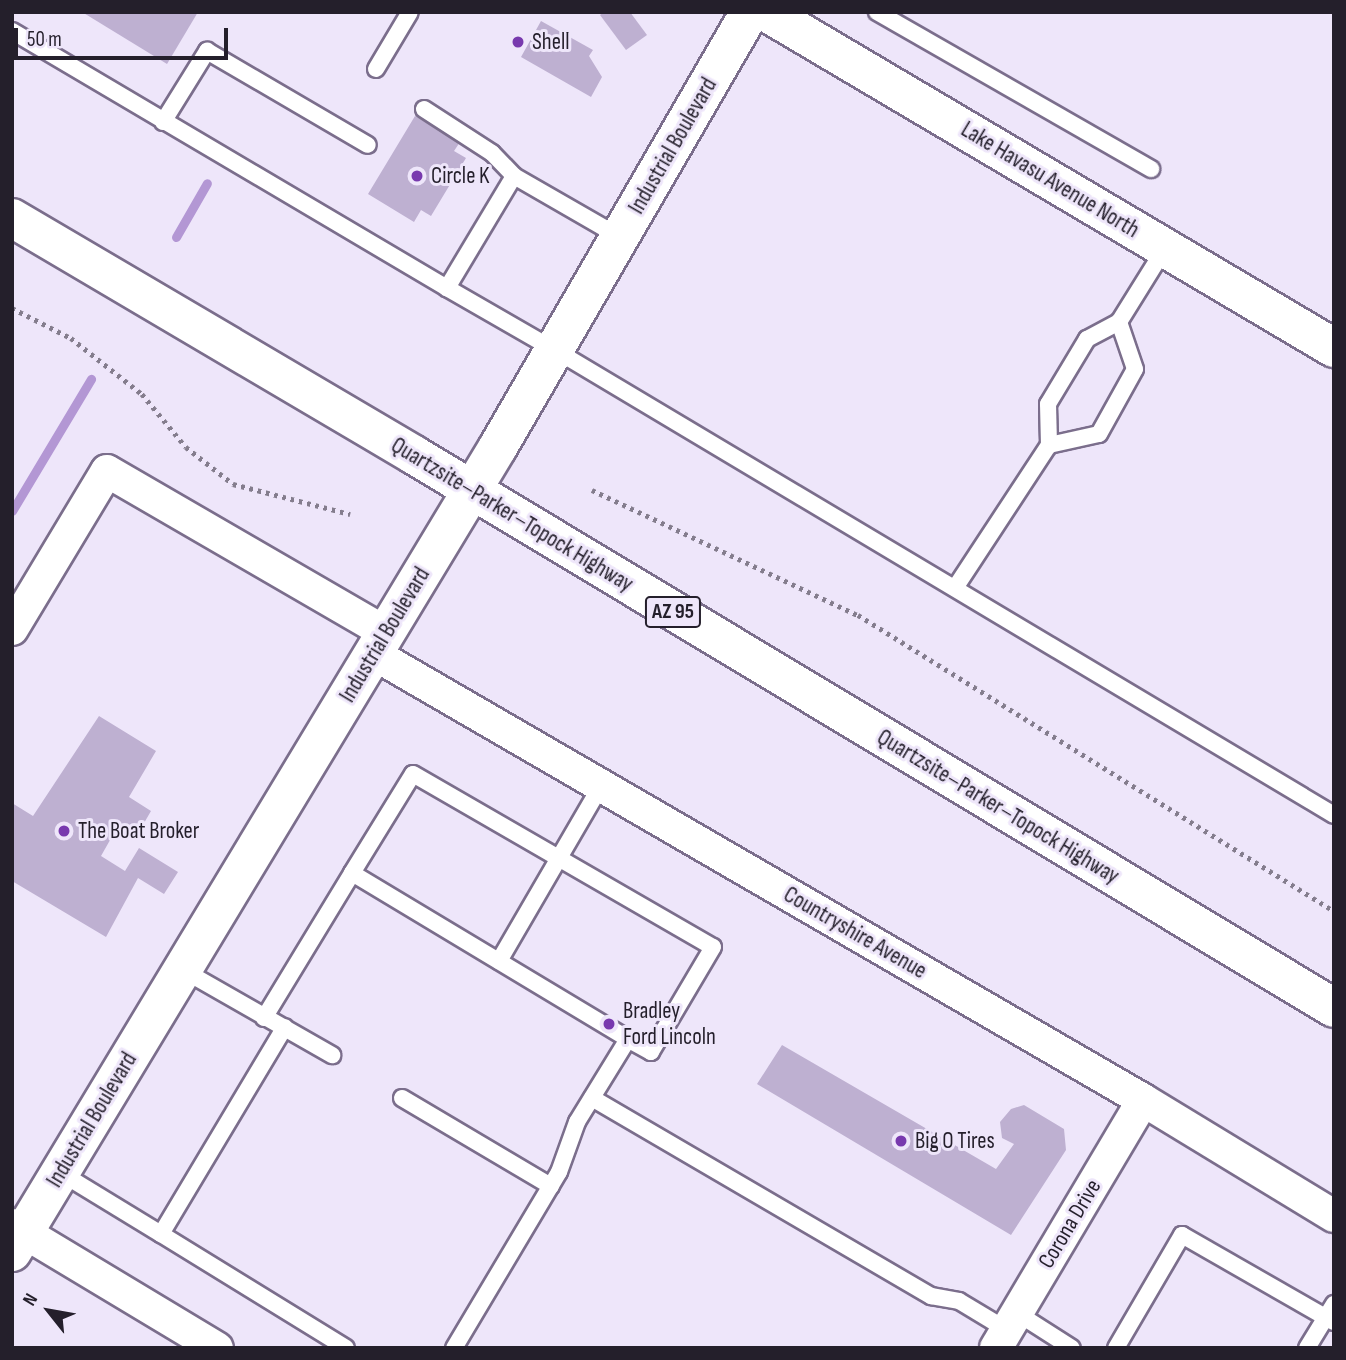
<!DOCTYPE html>
<html>
<head>
<meta charset="utf-8">
<style>
  body { margin:0 }
  #map { position:relative; width:1346px; height:1360px; overflow:hidden; background:#eee6fa; font-family:"Sofia Sans Condensed",sans-serif }
  div>[style] { position:absolute }
  .stream>* { height:9px; margin:-4.5px; padding:0 4.5px; transform-origin:4.5px; border-radius:4.5px; background:#b397d4 }
  .building>* { inset:0; background:#beb0d1 }
  .path>* { height:4.5px; margin-top:-2.25px; transform-origin:0; background:repeating-linear-gradient(90deg,#847d8d 0 3.5px,transparent 0 8.5px) }
  .roads { filter:drop-shadow(2px 0 #7b6e8c) drop-shadow(-2px 0 #7b6e8c) drop-shadow(0 2px #7b6e8c) drop-shadow(0 -2px #7b6e8c) }
  .service>* { height:16px; margin:-8px; padding:0 8px; transform-origin:8px; border-radius:8px; background:#fff }
  .minor>* { height:32px; margin:-16px; padding:0 16px; transform-origin:16px; border-radius:16px; background:#fff }
  .tertiary>* { height:38px; margin:-19px; padding:0 19px; transform-origin:19px; border-radius:19px; background:#fff }
  .secondary>* { height:38px; margin:-19px; padding:0 19px; transform-origin:19px; border-radius:19px; background:#fff }
  .trunk>* { height:38px; margin:-19px; padding:0 19px; transform-origin:19px; border-radius:19px; background:#fff }
  .dots>* { width:19px; height:19px; translate:-50% -50%; box-sizing:border-box; border:4px solid #eee6fa; border-radius:50% }
  span { translate:-50% -50%; white-space:nowrap; text-align:center; line-height:1.15; -webkit-text-stroke:6px #eee6fa; paint-order:stroke }
  .shield-label span { padding:2px 5px; background:#eee6fa; border:2px solid; border-radius:5px; -webkit-text-stroke-width:0 }
  .shield-label { font-size:21px; color:#241f2b; font-weight:700 }
  .poi-label { font-size:23px; color:#241f2b }
  .left { translate:0 -50%; text-align:left }
  .street-label { font-size:23px; color:#241f2b }
  .frame { position:absolute; inset:0; border:14px solid #241f2b; pointer-events:none }
  .north { position:absolute; left:14px; top:1276px; width:70px; height:70px; -webkit-text-stroke:5px #eee6fa; paint-order:stroke; rotate:301deg; font-size:19px; font-weight:700; line-height:28px; text-align:center; color:#241f2b }
  .north::after { content:''; display:block; margin:auto; width:24px; height:32px; background:#241f2b; clip-path:polygon(50% 0,100% 100%,50% 72%,0 100%) }
  .scale { position:absolute; left:14px; top:28px; width:214px; height:32px; box-sizing:border-box; border:4px solid #241f2b; border-top:0; padding-left:9px; font-size:21px; line-height:24px; white-space:nowrap; color:#241f2b; -webkit-text-stroke:5px #eee6fa; paint-order:stroke }
</style>
</head>
<body>
<div id="map">
  <div class="stream">
    <i style="left:176px;top:237px;width:62px;rotate:-60.1deg"></i>
    <i style="left:12px;top:511px;width:154px;rotate:-59.1deg"></i>
  </div>
  <div class="building">
    <i style="clip-path:polygon(82px 12px,198px 12px,167px 64px)"></i>
    <i style="clip-path:polygon(604px 12px,630px 12px,647px 35px,626px 50px,600px 15px)"></i>
    <i style="clip-path:polygon(541px 21px,593px 50px,589px 56px,602px 77px,591px 97px,521px 57px)"></i>
    <i style="clip-path:polygon(415px 116px,460px 142px,454px 151px,466px 158px,431px 216px,421px 210px,414px 222px,368px 194px)"></i>
    <i style="clip-path:polygon(99px 716px,156px 751px,129px 797px,151px 811px,136px 837px,118px 826px,101px 856px,125px 871px,139px 848px,178px 872px,164px 894px,138px 878px,106px 937px,12px 881px,12px 803px,33px 816px)"></i>
    <i style="clip-path:polygon(782px 1045px,996px 1169px,1014px 1144px,1002px 1138px,1000px 1122px,1011px 1109px,1024px 1105px,1064px 1129px,1066px 1150px,1011px 1235px,757px 1084px)"></i>
  </div>
  <div class="path">
    <i style="left:12px;top:308px;width:66px;rotate:27deg"></i>
    <i style="left:71px;top:338px;width:90px;rotate:38.3deg"></i>
    <i style="left:142px;top:394px;width:69px;rotate:50.3deg"></i>
    <i style="left:186px;top:447px;width:60px;rotate:38.2deg"></i>
    <i style="left:233px;top:484px;width:121px;rotate:14.4deg"></i>
    <i style="left:592px;top:490px;width:294px;rotate:25.2deg"></i>
    <i style="left:858px;top:615px;width:561px;rotate:31.88deg"></i>
  </div>
  <div class="roads">
    <div class="service">
      <i style="left:877px;top:12px;width:316px;rotate:29.8deg"></i>
      <i style="left:12px;top:31px;width:505px;rotate:30.57deg"></i>
      <i style="left:376px;top:69px;width:66px;rotate:-59.2deg"></i>
      <i style="left:424px;top:109px;width:81px;rotate:32.9deg"></i>
      <i style="left:492px;top:153px;width:32px;rotate:46deg"></i>
      <i style="left:163px;top:122px;width:84px;rotate:-58.2deg"></i>
      <i style="left:207px;top:51px;width:186px;rotate:30.3deg"></i>
      <i style="left:620px;top:237px;width:122px;rotate:-150.1deg"></i>
      <i style="left:514px;top:176px;width:131px;rotate:120.9deg"></i>
      <i style="left:447px;top:288px;width:125px;rotate:29.9deg"></i>
      <i style="left:555px;top:350px;width:907px;rotate:30.83deg"></i>
      <i style="left:1049px;top:445px;width:51px;rotate:-12.4deg"></i>
      <i style="left:1099px;top:434px;width:74px;rotate:-61deg"></i>
      <i style="left:1135px;top:369px;width:50px;rotate:-108.8deg"></i>
      <i style="left:955px;top:588px;width:171px;rotate:-56.7deg"></i>
      <i style="left:1049px;top:445px;width:41px;rotate:-91.4deg"></i>
      <i style="left:1048px;top:404px;width:76px;rotate:-59deg"></i>
      <i style="left:1087px;top:339px;width:36px;rotate:-28deg"></i>
      <i style="left:1119px;top:322px;width:87px;rotate:-58.1deg"></i>
      <i style="left:352px;top:873px;width:116px;rotate:-58.4deg"></i>
      <i style="left:413px;top:774px;width:346px;rotate:30deg"></i>
      <i style="left:713px;top:947px;width:122px;rotate:120.6deg"></i>
      <i style="left:651px;top:1052px;width:26px;rotate:-151deg"></i>
      <i style="left:499px;top:961px;width:203px;rotate:-59.8deg"></i>
      <i style="left:183px;top:970px;width:172px;rotate:29.7deg"></i>
      <i style="left:264px;top:1018px;width:170px;rotate:-58.7deg"></i>
      <i style="left:352px;top:873px;width:322px;rotate:31deg"></i>
      <i style="left:628px;top:1039px;width:97px;rotate:121.6deg"></i>
      <i style="left:577px;top:1122px;width:53px;rotate:109.8deg"></i>
      <i style="left:559px;top:1172px;width:205px;rotate:120.8deg"></i>
      <i style="left:402px;top:1098px;width:173px;rotate:30.6deg"></i>
      <i style="left:592px;top:1098px;width:393px;rotate:30.3deg"></i>
      <i style="left:931px;top:1296px;width:28px;rotate:10deg"></i>
      <i style="left:959px;top:1301px;width:56px;rotate:31.1deg"></i>
      <i style="left:61px;top:1173px;width:117px;rotate:31.4deg"></i>
      <i style="left:161px;top:1234px;width:241px;rotate:-59.1deg"></i>
      <i style="left:161px;top:1234px;width:217px;rotate:31.6deg"></i>
      <i style="left:1017px;top:1313px;width:65px;rotate:32.5deg"></i>
      <i style="left:1116px;top:1348px;width:131px;rotate:-59.7deg"></i>
      <i style="left:1182px;top:1235px;width:175px;rotate:29.8deg"></i>
      <i style="left:1307px;top:1348px;width:52px;rotate:-58.5deg"></i>
    </div>
    <div class="minor">
      <i style="left:12px;top:629px;width:184px;rotate:-59deg"></i>
      <i style="left:107px;top:471px;width:323px;rotate:30.1deg"></i>
      <i style="left:374px;top:654px;width:889px;rotate:30.11deg"></i>
      <i style="left:1143px;top:1100px;width:223px;rotate:31.3deg"></i>
      <i style="left:12px;top:1225px;width:239px;rotate:31deg"></i>
      <i style="left:996px;top:1348px;width:288px;rotate:-59.3deg"></i>
    </div>
    <div class="tertiary">
      <i style="left:12px;top:1252px;width:940px;rotate:-58.88deg"></i>
      <i style="left:498px;top:447px;width:503px;rotate:-59.92deg"></i>
    </div>
    <div class="secondary">
      <i style="left:766px;top:12px;width:660px;rotate:30.61deg"></i>
    </div>
    <div class="trunk">
      <i style="left:12px;top:218px;width:467px;rotate:30.5deg"></i>
      <i style="left:414px;top:455px;width:1073px;rotate:31.01deg"></i>
    </div>
  </div>
  <div class="dots">
    <i style="left:518px;top:42px;background:#7839ae"></i>
    <i style="left:417px;top:176px;background:#7839ae"></i>
    <i style="left:64px;top:831px;background:#7839ae"></i>
    <i style="left:609px;top:1024px;background:#7839ae"></i>
    <i style="left:901px;top:1141px;background:#7839ae"></i>
  </div>
  <div class="shield-label">
    <span style="left:673px;top:612px">AZ 95</span>
  </div>
  <div class="poi-label">
    <span class="left" style="left:532px;top:42px">Shell</span>
    <span class="left" style="left:431px;top:176px">Circle K</span>
    <span class="left" style="left:78px;top:831px">The Boat Broker</span>
    <span class="left" style="left:623px;top:1024px">Bradley<br>Ford Lincoln</span>
    <span class="left" style="left:915px;top:1141px">Big O Tires</span>
  </div>
  <div class="street-label">
    <span style="left:673px;top:146px;rotate:-60deg">Industrial Boulevard</span>
    <span style="left:1050px;top:180px;rotate:31deg">Lake Havasu Avenue North</span>
    <span style="left:512px;top:515px;rotate:31deg">Quartzsite–Parker–Topock Highway</span>
    <span style="left:385px;top:635px;rotate:-59deg">Industrial Boulevard</span>
    <span style="left:998px;top:807px;rotate:31deg">Quartzsite–Parker–Topock Highway</span>
    <span style="left:855px;top:933px;rotate:30deg">Countryshire Avenue</span>
    <span style="left:92px;top:1120px;rotate:-59deg">Industrial Boulevard</span>
    <span style="left:1070px;top:1224px;rotate:-59deg">Corona Drive</span>
  </div>
  <div class="frame"></div>
  <div class="north">N</div>
  <div class="scale">50 m</div>
</div>
</body>
</html>
